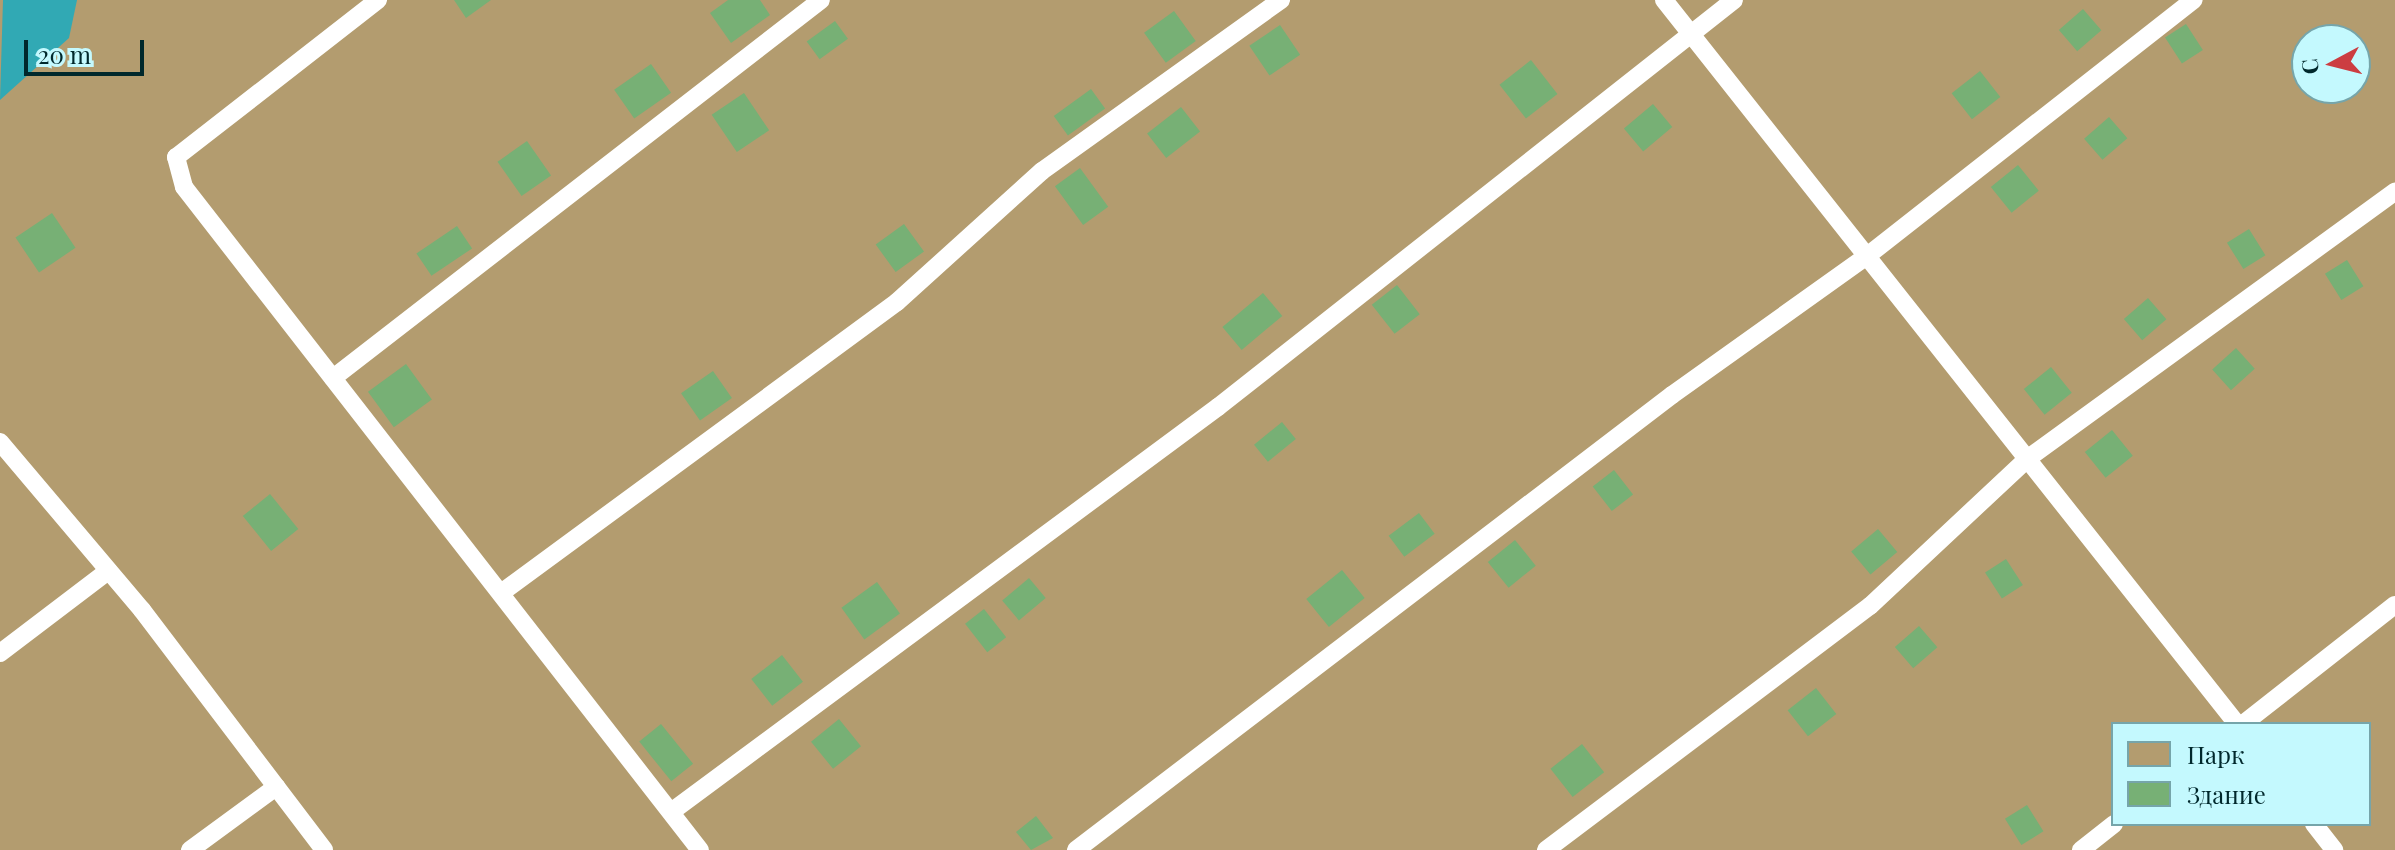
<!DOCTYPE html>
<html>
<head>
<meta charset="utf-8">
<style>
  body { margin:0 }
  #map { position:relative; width:2395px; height:850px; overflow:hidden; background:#6be2ec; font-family:"Playfair Display",serif }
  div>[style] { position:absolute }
  .green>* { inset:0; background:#b39c6f }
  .water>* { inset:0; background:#31a9b4 }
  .building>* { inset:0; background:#77b075; transform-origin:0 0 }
  .lane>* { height:18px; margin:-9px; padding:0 9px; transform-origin:9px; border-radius:9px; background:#fff }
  span { translate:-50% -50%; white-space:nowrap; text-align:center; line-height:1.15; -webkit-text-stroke:8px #c4f9fe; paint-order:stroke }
  .legend { position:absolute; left:2111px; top:722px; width:260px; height:104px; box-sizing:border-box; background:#c4f9fe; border:2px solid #76a5aa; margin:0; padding:10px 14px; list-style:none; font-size:24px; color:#00282c }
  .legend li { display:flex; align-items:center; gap:16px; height:40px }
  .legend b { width:40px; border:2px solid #76a5aa }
  .north { position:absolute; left:2291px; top:24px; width:80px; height:80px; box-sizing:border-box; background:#c4f9fe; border:2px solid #76a5aa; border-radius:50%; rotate:263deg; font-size:22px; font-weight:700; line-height:32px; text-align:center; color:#00282c }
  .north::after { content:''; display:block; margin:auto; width:28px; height:36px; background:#cc3d41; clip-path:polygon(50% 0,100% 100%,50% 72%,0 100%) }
  .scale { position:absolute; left:24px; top:40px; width:120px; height:36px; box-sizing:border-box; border:4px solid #00282c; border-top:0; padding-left:10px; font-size:24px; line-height:28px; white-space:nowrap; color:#00282c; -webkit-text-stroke:6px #c4f9fe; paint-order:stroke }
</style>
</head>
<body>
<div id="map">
  <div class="green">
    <i style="clip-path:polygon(evenodd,0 0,2395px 0,2395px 850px,0 850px,0 0,2307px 40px,2355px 40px,2355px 88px,2307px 88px,2307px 40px,0 0,2113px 724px,2369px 724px,2369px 824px,2113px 824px,2113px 724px)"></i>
  </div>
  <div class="water">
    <i style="clip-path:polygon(3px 0,77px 0,69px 38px,0 100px)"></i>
  </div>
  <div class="building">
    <i style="clip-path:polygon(454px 0,491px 0,466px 18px)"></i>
    <i style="clip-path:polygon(728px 0,760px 0,770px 15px,731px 43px,710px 13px)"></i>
    <i style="left:2083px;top:9px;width:28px;height:32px;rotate:49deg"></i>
    <i style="left:1174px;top:11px;width:37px;height:37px;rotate:54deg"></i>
    <i style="left:835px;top:21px;width:22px;height:35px;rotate:54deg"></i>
    <i style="left:2186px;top:24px;width:31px;height:25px;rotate:57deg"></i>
    <i style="left:1280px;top:25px;width:36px;height:37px;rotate:56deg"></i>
    <i style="left:1531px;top:60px;width:43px;height:40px;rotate:52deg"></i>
    <i style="left:651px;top:64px;width:35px;height:45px;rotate:55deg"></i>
    <i style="left:1980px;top:71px;width:33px;height:36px;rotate:52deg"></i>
    <i style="left:1091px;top:89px;width:24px;height:46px;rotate:54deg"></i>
    <i style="left:744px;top:93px;width:45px;height:39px;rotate:56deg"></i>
    <i style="left:1653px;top:104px;width:30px;height:38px;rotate:50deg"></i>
    <i style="left:1181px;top:107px;width:31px;height:43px;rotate:52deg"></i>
    <i style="left:2109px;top:117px;width:28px;height:33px;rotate:49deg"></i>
    <i style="left:527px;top:141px;width:42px;height:36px;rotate:55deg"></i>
    <i style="left:2018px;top:165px;width:33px;height:35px;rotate:51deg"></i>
    <i style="left:1080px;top:168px;width:48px;height:31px;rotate:54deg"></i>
    <i style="left:52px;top:213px;width:42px;height:44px;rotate:56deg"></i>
    <i style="left:904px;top:224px;width:34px;height:35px;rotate:54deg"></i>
    <i style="left:457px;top:226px;width:27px;height:49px;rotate:56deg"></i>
    <i style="left:2249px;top:229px;width:31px;height:26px;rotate:58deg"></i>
    <i style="left:2347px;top:260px;width:31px;height:26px;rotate:58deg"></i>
    <i style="left:1397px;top:285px;width:37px;height:32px;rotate:52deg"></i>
    <i style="left:1263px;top:293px;width:30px;height:53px;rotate:50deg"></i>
    <i style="left:2148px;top:298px;width:28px;height:32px;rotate:49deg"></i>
    <i style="left:2236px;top:348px;width:28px;height:32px;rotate:48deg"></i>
    <i style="left:406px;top:364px;width:44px;height:47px;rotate:54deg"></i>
    <i style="left:2051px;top:367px;width:33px;height:35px;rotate:51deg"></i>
    <i style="left:713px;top:371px;width:33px;height:39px;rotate:55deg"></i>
    <i style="left:1282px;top:422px;width:22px;height:36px;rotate:51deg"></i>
    <i style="left:2112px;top:430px;width:33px;height:35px;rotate:51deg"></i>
    <i style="left:1614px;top:470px;width:31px;height:27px;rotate:52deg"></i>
    <i style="left:270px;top:494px;width:45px;height:35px;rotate:51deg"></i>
    <i style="left:1419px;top:513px;width:26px;height:38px;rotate:53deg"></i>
    <i style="left:1878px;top:529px;width:30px;height:35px;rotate:50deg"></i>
    <i style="left:1515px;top:540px;width:33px;height:35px;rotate:51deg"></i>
    <i style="left:2006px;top:559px;width:31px;height:25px;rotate:57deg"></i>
    <i style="left:1342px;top:570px;width:36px;height:46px;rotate:51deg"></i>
    <i style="left:1029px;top:578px;width:26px;height:35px;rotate:50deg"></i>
    <i style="left:877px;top:582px;width:39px;height:44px;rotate:54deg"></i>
    <i style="left:984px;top:609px;width:36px;height:24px;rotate:52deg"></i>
    <i style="left:1919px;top:626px;width:28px;height:32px;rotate:49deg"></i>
    <i style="left:782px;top:655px;width:34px;height:39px;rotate:52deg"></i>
    <i style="left:1816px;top:688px;width:33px;height:36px;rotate:52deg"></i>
    <i style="left:839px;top:719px;width:35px;height:36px;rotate:51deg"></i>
    <i style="left:661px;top:724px;width:51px;height:28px;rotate:51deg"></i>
    <i style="left:1582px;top:744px;width:36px;height:40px;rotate:52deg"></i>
    <i style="left:2027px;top:805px;width:31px;height:26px;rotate:58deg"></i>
    <i style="clip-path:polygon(1036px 816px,1053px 838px,1031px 850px,1016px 832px)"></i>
  </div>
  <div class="lane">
    <i style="left:378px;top:0;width:256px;rotate:142.1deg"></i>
    <i style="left:176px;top:157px;width:31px;rotate:75deg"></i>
    <i style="left:184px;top:187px;width:840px;rotate:52.11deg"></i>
    <i style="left:1664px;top:0;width:923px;rotate:51.64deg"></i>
    <i style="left:333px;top:378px;width:617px;rotate:-37.76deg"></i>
    <i style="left:0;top:442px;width:220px;rotate:49.8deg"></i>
    <i style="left:142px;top:610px;width:301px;rotate:52.8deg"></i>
    <i style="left:501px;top:593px;width:491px;rotate:-36.3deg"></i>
    <i style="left:897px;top:302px;width:195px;rotate:-42.1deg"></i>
    <i style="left:1042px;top:171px;width:294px;rotate:-35.6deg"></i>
    <i style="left:0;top:653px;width:136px;rotate:-37.2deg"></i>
    <i style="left:2243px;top:724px;width:193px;rotate:-38.1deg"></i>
    <i style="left:671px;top:812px;width:681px;rotate:-36.52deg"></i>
    <i style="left:1218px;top:407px;width:657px;rotate:-38.26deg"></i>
    <i style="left:2314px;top:824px;width:33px;rotate:52deg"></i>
    <i style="left:190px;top:850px;width:107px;rotate:-36.2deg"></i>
    <i style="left:1076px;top:850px;width:750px;rotate:-37.36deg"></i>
    <i style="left:1672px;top:395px;width:239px;rotate:-35.5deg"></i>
    <i style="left:1867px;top:256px;width:415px;rotate:-38.1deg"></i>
    <i style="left:1546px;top:850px;width:406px;rotate:-37deg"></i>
    <i style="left:1870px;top:606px;width:215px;rotate:-43.1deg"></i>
    <i style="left:2027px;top:459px;width:455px;rotate:-36deg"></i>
    <i style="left:2081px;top:850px;width:42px;rotate:-38.2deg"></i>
  </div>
  <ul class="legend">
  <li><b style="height:22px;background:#b39c6f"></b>Парк</li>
  <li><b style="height:22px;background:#77b075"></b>Здание</li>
  </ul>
  <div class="north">С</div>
  <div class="scale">20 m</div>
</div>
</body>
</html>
